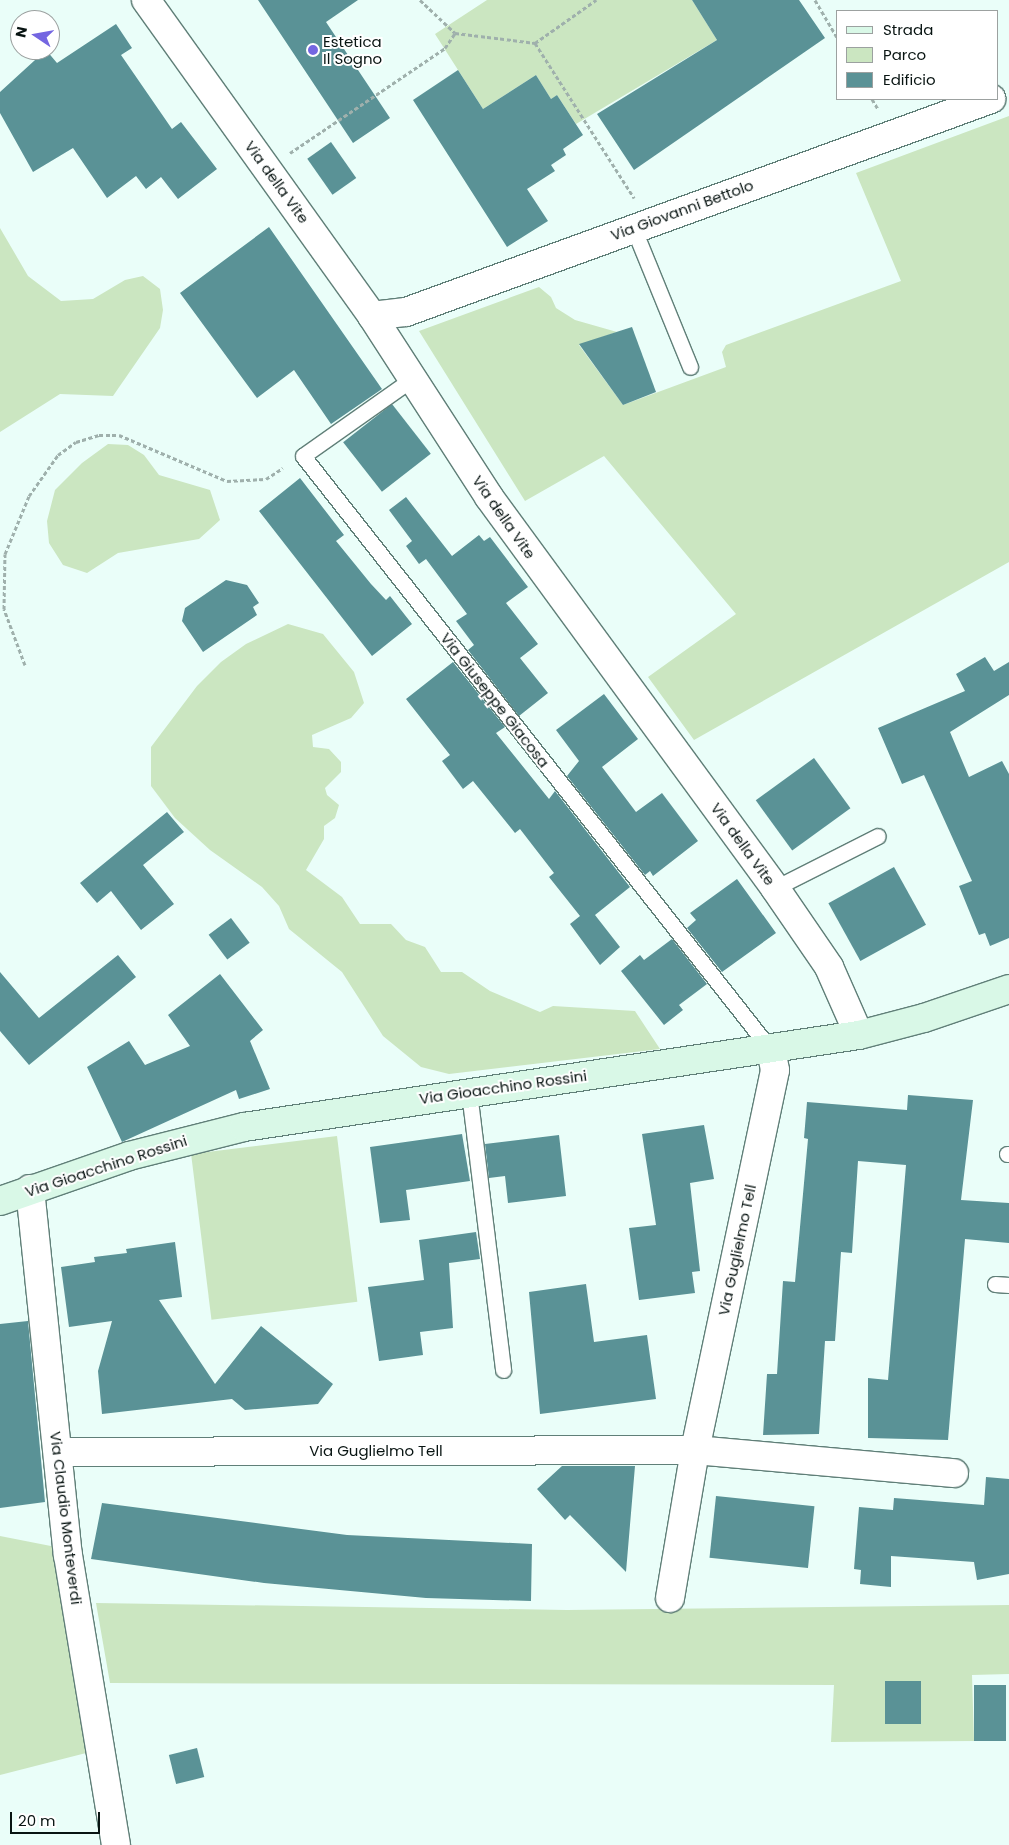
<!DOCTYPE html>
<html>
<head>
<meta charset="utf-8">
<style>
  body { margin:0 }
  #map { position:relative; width:1009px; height:1845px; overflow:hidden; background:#eafef9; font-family:Poppins,sans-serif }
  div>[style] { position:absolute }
  .green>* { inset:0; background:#cbe6c1; transform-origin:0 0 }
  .building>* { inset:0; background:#5a9296; transform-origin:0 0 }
  .path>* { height:3px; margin-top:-1.5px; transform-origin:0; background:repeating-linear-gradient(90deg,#9fb0ac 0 4px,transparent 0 6.5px) }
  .roads { filter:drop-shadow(1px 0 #607f78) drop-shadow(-1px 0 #607f78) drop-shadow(0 1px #607f78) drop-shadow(0 -1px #607f78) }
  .lane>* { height:15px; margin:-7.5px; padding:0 7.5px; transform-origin:7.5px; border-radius:7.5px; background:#fff }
  .street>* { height:28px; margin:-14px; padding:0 14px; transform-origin:14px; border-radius:14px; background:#fff }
  .secondary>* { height:28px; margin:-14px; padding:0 14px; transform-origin:14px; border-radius:14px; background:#d9f8e7 }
  .dots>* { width:14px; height:14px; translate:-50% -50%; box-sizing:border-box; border:2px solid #fff; border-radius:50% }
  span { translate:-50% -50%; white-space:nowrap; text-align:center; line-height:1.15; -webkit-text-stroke:4px #fff; paint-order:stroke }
  .poi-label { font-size:15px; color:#081412 }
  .left { translate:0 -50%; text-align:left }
  .street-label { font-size:15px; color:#081412 }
  .legend { position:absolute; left:836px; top:10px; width:162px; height:90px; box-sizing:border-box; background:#fff; border:1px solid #9ca1a0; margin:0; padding:6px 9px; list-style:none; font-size:15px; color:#081412 }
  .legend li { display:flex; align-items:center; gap:10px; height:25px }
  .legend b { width:25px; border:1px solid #9ca1a0 }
  .north { position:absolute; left:10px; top:10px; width:50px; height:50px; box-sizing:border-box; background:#fff; border:1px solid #9ca1a0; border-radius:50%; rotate:282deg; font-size:14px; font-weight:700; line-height:20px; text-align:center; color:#081412 }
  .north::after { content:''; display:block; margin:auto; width:18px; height:22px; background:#7466e1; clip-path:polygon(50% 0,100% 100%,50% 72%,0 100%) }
  .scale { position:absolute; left:10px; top:1812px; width:90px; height:22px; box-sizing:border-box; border:2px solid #081412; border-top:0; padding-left:6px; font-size:15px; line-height:18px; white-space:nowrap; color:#081412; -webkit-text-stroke:4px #fff; paint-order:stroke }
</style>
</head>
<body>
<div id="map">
  <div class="green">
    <i style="clip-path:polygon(487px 0,692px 0,717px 40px,576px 124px,557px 95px,551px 99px,536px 75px,483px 109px,435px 34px)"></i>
    <i style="clip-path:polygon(1009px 116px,1009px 562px,694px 740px,648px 677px,736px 614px,604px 456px,525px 501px,419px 331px,539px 287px,551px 297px,556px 308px,575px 320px,617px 332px,579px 345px,623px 405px,726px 367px,722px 352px,726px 345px,901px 281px,856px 173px)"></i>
    <i style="clip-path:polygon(0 228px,28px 276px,61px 301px,93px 299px,125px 280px,143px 276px,160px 289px,163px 310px,160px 328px,113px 396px,60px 394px,0 432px)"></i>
    <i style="clip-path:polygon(108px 444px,128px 445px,144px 455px,159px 475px,210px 490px,220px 520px,199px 539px,118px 553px,87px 573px,63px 565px,49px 543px,47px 521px,55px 490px,82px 463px)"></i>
    <i style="clip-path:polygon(288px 624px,323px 634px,354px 672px,364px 703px,351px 718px,312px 735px,313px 747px,329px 749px,341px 762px,341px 772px,325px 788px,327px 795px,339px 805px,335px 818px,324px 826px,324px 839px,306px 870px,342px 897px,360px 924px,391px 924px,406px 940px,425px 947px,441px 972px,462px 972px,490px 991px,540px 1012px,553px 1006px,635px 1011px,660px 1049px,449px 1074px,421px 1067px,383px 1036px,342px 972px,289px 929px,279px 906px,262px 887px,210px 850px,175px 818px,151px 786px,151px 747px,197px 686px,221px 662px,246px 644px)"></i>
    <i style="left:337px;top:1136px;width:167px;height:147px;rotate:83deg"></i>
    <i style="clip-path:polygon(0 1536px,61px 1548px,90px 1752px,0 1775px)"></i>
    <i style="clip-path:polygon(96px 1603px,567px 1610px,1009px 1605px,1009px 1674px,972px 1675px,974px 1741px,831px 1742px,834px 1685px,110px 1683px)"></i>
  </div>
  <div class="building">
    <i style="clip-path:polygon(258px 0,358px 0,326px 22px,390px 118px,353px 143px)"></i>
    <i style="clip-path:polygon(692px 0,799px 0,825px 38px,634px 170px,597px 114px,717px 40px)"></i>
    <i style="clip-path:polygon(116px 24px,132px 48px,121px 55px,172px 129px,181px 122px,217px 169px,178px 199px,161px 177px,146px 189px,136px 176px,107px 198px,73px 148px,33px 172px,0 113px,0 92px,46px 50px,57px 63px)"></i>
    <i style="clip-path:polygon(458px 70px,483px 109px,536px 75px,551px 99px,557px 95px,583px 135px,563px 149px,566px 155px,551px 165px,555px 171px,527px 189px,548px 221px,507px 247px,413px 100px)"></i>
    <i style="left:331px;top:142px;width:44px;height:29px;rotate:55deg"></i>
    <i style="clip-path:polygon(269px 227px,382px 389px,331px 424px,294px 370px,257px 398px,180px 293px)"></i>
    <i style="clip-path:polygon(632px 327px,656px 392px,623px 405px,579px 344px)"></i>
    <i style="left:392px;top:404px;width:63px;height:62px;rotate:52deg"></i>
    <i style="clip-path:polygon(300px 478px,344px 535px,336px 541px,371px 584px,386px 600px,390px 596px,412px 624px,372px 656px,259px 511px)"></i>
    <i style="clip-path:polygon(406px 497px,452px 556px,479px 535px,484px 541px,490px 537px,528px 587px,506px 603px,538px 644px,520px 658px,548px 693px,519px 716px,468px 650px,474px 645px,456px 621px,467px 614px,426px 559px,419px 564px,406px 546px,412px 541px,389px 510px)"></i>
    <i style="clip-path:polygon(226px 580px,247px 585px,259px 603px,253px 607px,257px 615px,203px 652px,182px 621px,185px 608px)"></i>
    <i style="clip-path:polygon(985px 657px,994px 671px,1009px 662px,1009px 695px,950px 732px,969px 777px,1002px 761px,1009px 774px,1009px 938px,990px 946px,985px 933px,979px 935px,959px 886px,972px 881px,924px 775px,902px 784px,878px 728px,965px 691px,956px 674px)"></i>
    <i style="clip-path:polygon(453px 662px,505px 727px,496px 733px,549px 799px,555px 791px,630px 887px,595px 915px,620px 947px,600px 965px,570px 924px,580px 916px,549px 877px,554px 873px,520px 829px,515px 833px,473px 781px,463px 789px,442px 761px,450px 755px,406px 699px)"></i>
    <i style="clip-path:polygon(604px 694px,638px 739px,602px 767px,636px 812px,662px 793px,698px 841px,653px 876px,650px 871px,645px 875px,567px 776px,579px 761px,556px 730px)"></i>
    <i style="left:814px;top:758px;width:62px;height:72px;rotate:54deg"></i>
    <i style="clip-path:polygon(167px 812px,184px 832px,143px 865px,174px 904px,141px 930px,111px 891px,97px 903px,80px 883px)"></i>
    <i style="left:894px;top:867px;width:66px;height:75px;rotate:61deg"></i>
    <i style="clip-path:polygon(737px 879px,776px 933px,722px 972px,687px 928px,696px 920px,690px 913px)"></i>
    <i style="left:231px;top:918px;width:31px;height:28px;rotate:53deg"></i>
    <i style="clip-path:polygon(672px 939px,707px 984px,679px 1005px,683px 1010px,664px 1025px,621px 971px,640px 955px,644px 960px)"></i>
    <i style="clip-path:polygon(118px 955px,136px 977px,29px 1065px,0 1031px,0 972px,39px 1018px)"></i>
    <i style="clip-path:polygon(220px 974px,263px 1030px,250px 1041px,270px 1089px,239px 1099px,236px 1090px,122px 1142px,87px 1067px,129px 1041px,145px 1065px,190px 1046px,168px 1015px)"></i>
    <i style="clip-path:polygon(908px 1095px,973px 1100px,961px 1200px,1009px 1203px,1009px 1243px,965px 1239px,948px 1440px,868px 1438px,868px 1378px,888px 1380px,906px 1165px,858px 1161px,852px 1253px,841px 1252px,835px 1341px,825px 1341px,819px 1434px,763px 1435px,767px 1374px,777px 1374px,783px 1281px,795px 1282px,808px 1139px,804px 1138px,807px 1102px,907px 1110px)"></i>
    <i style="clip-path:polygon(704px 1125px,714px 1179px,690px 1183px,700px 1271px,692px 1272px,695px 1293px,639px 1300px,629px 1228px,656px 1225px,642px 1134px)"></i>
    <i style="clip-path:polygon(462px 1134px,470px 1181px,406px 1190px,410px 1220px,380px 1223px,370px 1147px)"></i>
    <i style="clip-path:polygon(559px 1135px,566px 1196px,508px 1203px,505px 1176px,489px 1178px,485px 1144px)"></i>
    <i style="clip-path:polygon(476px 1232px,480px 1259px,449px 1263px,453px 1328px,420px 1332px,423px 1355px,379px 1361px,368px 1287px,424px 1280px,419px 1240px)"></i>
    <i style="clip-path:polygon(175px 1242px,182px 1297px,159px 1300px,215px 1384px,261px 1326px,333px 1384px,318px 1404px,245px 1410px,232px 1399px,102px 1414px,98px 1371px,112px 1321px,69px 1327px,61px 1267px,95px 1262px,94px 1257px,127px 1253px,126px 1249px)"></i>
    <i style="clip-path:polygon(586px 1284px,594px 1342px,647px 1335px,656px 1399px,540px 1414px,529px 1292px)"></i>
    <i style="clip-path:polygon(28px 1321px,45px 1502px,0 1508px,0 1324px)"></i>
    <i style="clip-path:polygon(562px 1466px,635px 1466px,626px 1572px,570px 1515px,565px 1520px,537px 1489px)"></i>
    <i style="clip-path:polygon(986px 1477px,1009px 1479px,1009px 1574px,977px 1580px,974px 1562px,891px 1556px,891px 1587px,860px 1584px,861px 1570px,854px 1569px,859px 1507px,893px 1510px,894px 1498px,984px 1505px)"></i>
    <i style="left:716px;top:1496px;width:99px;height:62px;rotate:6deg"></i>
    <i style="clip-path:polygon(102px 1503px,347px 1535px,532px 1544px,531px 1601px,426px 1598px,264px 1583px,91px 1559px)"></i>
    <i style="left:885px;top:1681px;width:36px;height:43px"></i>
    <i style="left:974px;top:1685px;width:32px;height:56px"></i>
    <i style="left:197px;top:1748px;width:30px;height:29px;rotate:76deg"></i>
  </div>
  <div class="path">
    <i style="left:420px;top:0;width:48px;rotate:43.3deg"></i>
    <i style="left:455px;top:33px;width:81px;rotate:7.1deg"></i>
    <i style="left:535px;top:43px;width:184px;rotate:57.4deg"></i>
    <i style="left:815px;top:0;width:45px;rotate:59.5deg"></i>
    <i style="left:535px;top:43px;width:75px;rotate:-35.2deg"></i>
    <i style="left:872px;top:99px;width:12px;rotate:59deg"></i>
    <i style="left:290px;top:153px;width:187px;rotate:-34.1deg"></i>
    <i style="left:445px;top:48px;width:18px;rotate:-56deg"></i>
    <i style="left:25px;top:665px;width:60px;rotate:-110.6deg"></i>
    <i style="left:4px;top:609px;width:55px;rotate:-89deg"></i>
    <i style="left:5px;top:554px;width:63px;rotate:-67.5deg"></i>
    <i style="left:29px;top:496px;width:50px;rotate:-54.7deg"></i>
    <i style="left:58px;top:455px;width:22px;rotate:-36deg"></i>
    <i style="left:76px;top:442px;width:24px;rotate:-17deg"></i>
    <i style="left:99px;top:435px;width:20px"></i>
    <i style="left:119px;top:435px;width:117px;rotate:23.1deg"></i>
    <i style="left:227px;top:481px;width:39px;rotate:-3deg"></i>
    <i style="left:266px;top:479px;width:20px;rotate:-33deg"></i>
  </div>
  <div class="roads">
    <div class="lane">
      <i style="left:633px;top:227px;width:151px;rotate:67.8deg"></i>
      <i style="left:412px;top:379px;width:133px;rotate:144.8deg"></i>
      <i style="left:303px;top:456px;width:756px;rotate:51.77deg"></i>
      <i style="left:775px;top:888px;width:115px;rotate:-26.8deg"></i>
      <i style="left:469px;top:1092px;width:280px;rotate:83deg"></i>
      <i style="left:1007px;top:1154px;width:2px"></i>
      <i style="left:995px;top:1284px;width:14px;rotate:4deg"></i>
    </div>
    <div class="street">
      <i style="left:146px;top:0;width:388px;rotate:54.4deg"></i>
      <i style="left:372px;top:316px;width:216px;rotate:57.1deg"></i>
      <i style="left:489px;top:497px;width:484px;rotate:53.8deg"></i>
      <i style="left:775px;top:888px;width:96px;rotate:55.6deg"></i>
      <i style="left:829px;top:967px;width:74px;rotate:66.2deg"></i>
      <i style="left:372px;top:316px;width:34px;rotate:-7deg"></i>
      <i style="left:406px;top:312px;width:623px;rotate:-20.01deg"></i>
      <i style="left:30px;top:1189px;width:368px;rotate:84.1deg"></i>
      <i style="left:68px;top:1555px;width:294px;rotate:80.6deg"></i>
      <i style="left:58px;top:1452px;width:637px;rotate:-0.18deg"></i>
      <i style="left:695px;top:1450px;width:260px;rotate:5.1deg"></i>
      <i style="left:670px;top:1598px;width:150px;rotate:-80.4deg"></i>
      <i style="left:695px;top:1450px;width:388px;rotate:-78.1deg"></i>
      <i style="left:775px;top:1070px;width:20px;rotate:-101deg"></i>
    </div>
    <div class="secondary">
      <i style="left:0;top:1201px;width:137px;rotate:-19.2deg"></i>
      <i style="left:129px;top:1156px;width:119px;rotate:-14.2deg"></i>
      <i style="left:244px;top:1127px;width:622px;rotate:-8.51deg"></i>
      <i style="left:859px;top:1035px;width:67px;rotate:-14.7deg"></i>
      <i style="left:924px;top:1018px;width:90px;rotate:-18.8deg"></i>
    </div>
  </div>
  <div class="dots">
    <i style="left:313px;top:50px;background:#7466e1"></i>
  </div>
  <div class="poi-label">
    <span class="left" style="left:323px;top:50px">Estetica<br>Il Sogno</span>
  </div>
  <div class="street-label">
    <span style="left:277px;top:182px;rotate:54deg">Via della Vite</span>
    <span style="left:682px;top:210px;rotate:-20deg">Via Giovanni Bettolo</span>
    <span style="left:504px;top:517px;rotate:55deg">Via della Vite</span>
    <span style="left:495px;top:700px;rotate:52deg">Via Giuseppe Giacosa</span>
    <span style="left:743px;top:844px;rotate:54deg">Via della Vite</span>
    <span style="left:503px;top:1087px;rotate:-8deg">Via Gioacchino Rossini</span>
    <span style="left:106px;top:1166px;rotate:-18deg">Via Gioacchino Rossini</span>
    <span style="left:737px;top:1250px;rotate:-78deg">Via Guglielmo Tell</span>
    <span style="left:376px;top:1451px">Via Guglielmo Tell</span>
    <span style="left:66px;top:1518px;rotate:83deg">Via Claudio Monteverdi</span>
  </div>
  <ul class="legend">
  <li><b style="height:6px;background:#d9f8e7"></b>Strada</li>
  <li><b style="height:14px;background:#cbe6c1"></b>Parco</li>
  <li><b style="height:14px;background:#5a9296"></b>Edificio</li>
  </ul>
  <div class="north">N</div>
  <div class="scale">20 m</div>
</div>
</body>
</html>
